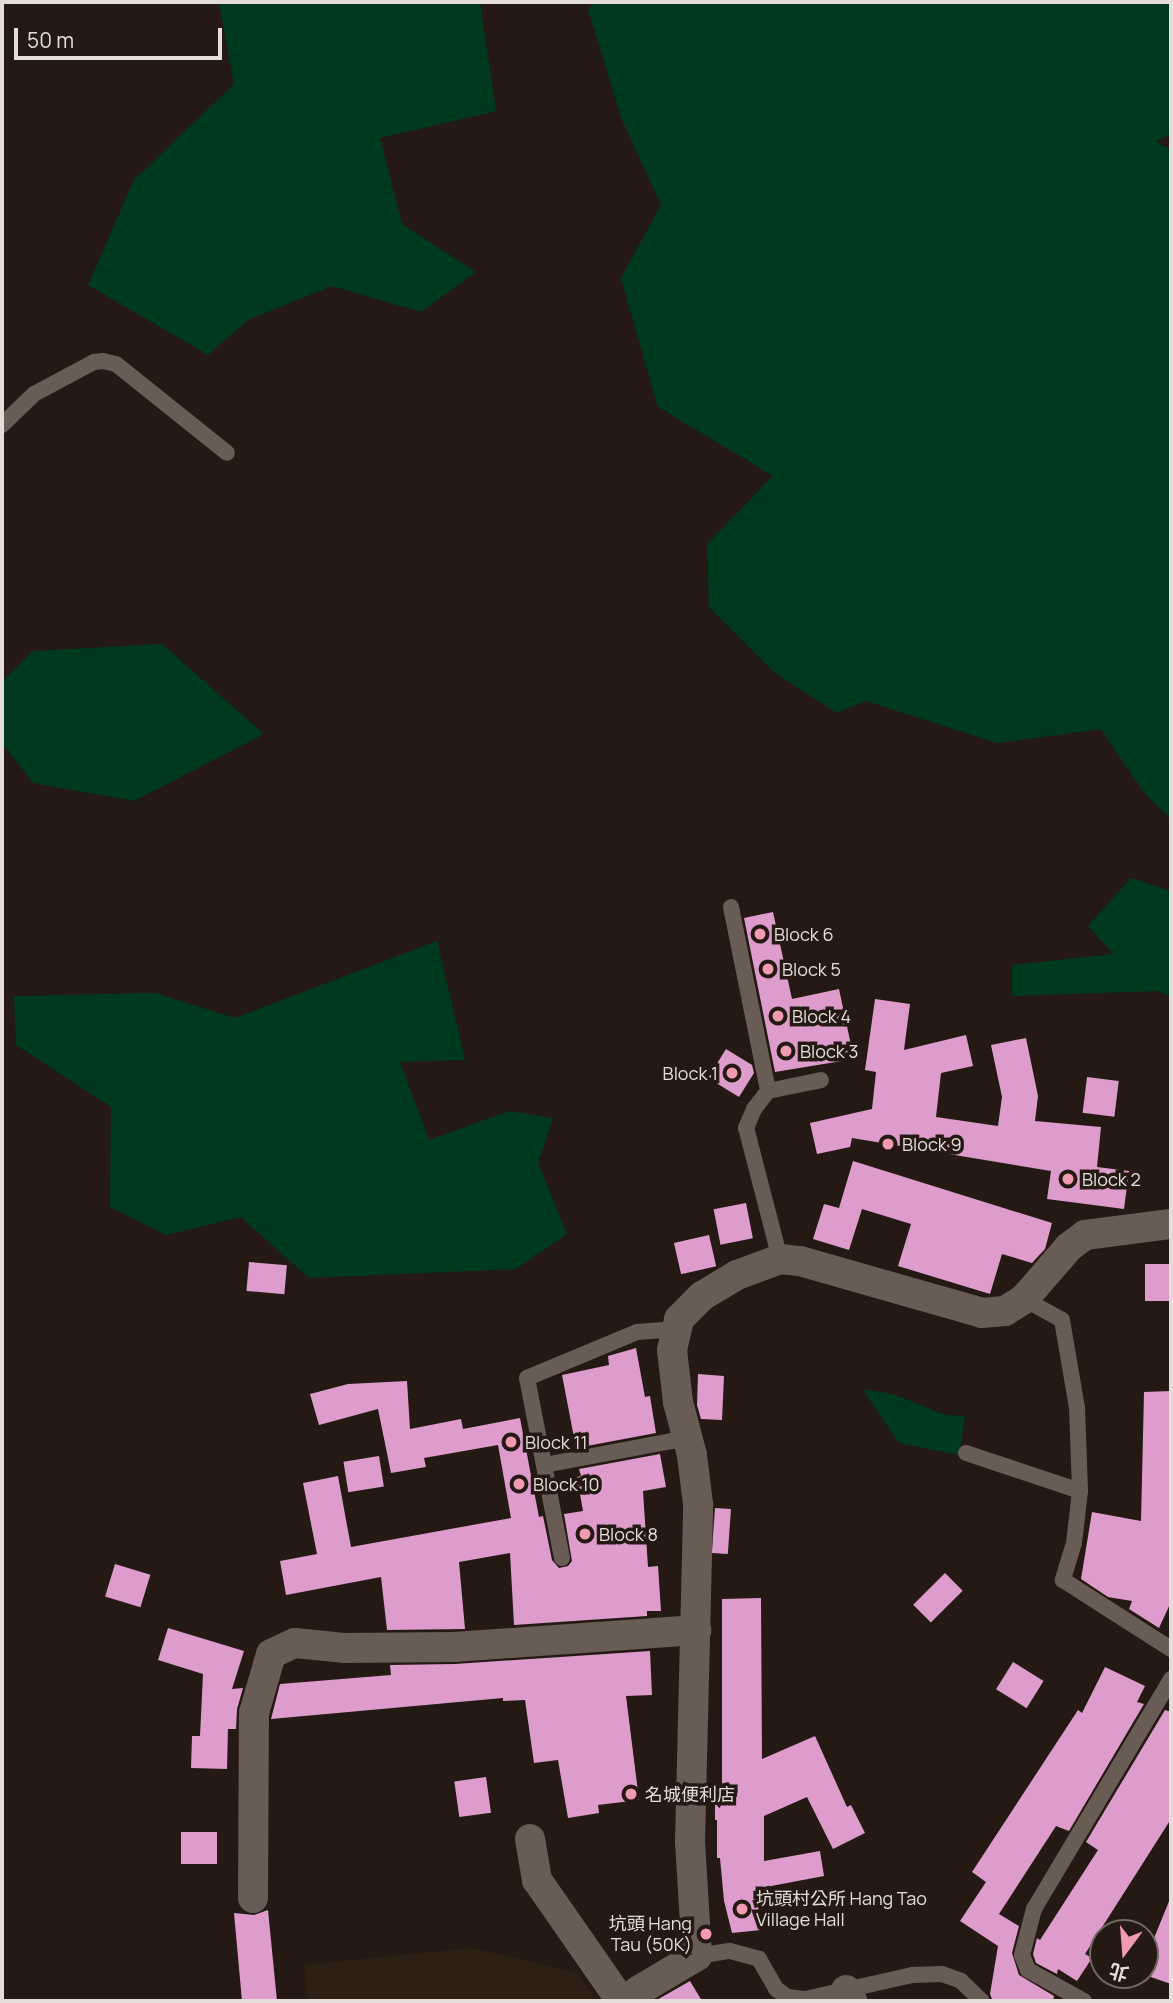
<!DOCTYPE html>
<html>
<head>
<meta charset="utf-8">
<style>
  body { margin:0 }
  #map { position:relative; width:1173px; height:2003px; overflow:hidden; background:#241a13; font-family:Manrope,"Noto Sans TC",sans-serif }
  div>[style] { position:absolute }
  .built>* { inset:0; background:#2e1f14 }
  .green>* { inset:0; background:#003a1d }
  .building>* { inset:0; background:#dd9ccc; transform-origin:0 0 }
  .lane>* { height:16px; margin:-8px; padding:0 8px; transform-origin:8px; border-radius:8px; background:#685c54 }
  .street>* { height:30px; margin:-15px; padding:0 15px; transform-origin:15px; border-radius:15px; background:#685c54 }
  .dots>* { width:19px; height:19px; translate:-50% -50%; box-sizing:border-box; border:4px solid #241a13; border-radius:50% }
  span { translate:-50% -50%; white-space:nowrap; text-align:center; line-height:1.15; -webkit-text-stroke:7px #241a13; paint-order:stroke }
  .poi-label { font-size:18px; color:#e4ddd8 }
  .left { translate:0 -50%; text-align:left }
  .right { translate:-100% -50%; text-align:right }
  .frame { position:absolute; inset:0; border:4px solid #e4ddd8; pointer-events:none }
  .north { position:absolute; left:1089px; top:1919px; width:70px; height:70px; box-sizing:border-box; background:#241a13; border:2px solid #716862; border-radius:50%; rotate:196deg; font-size:19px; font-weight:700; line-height:28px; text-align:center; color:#e4ddd8 }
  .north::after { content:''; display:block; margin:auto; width:24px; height:32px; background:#f29ab0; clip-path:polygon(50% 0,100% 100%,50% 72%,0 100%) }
  .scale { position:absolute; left:14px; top:28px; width:208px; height:32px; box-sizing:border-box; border:4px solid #e4ddd8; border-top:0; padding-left:9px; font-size:21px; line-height:24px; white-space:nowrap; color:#e4ddd8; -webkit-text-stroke:5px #241a13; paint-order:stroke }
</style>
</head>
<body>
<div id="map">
  <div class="built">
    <i style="clip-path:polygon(472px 1948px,578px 1973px,596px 2001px,308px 2001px,304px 1965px)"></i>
  </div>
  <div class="green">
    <i style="clip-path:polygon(219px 2px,480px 2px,496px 111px,380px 138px,402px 224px,476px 272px,421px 312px,332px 286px,248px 320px,208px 355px,88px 285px,134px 180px,234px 84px)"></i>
    <i style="clip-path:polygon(595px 2px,1171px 2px,1171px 134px,1156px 141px,1171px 150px,1171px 819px,1145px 794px,1101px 729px,997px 743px,866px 701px,837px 713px,775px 673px,709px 607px,707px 544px,773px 476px,658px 407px,621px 278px,661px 205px,622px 120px,588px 9px)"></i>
    <i style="clip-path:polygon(162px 644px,264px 734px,134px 801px,33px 783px,2px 743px,2px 682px,33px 651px)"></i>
    <i style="clip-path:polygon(1131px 878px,1171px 891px,1171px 998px,1160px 991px,1012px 996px,1012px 965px,1114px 954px,1088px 926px)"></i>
    <i style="clip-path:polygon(437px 941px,465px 1060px,400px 1062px,429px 1140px,509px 1111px,553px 1118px,538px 1163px,567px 1234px,516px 1269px,309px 1278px,241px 1217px,166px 1235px,110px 1207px,111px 1107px,16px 1045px,14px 996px,155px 993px,235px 1018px)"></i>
    <i style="clip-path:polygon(862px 1389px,893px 1394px,945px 1415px,965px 1416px,959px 1455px,899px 1443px)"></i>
  </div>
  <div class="building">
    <i style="clip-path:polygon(773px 912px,792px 999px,839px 989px,854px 1059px,775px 1072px,744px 918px)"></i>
    <i style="clip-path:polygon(875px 999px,910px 1004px,904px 1050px,966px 1035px,973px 1066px,941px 1073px,936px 1117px,998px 1126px,1002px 1097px,991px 1045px,1026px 1038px,1038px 1096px,1035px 1121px,1101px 1127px,1097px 1167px,1129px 1171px,1124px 1209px,1047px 1199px,1051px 1171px,852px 1138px,850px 1147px,817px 1154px,810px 1123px,872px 1109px,876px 1072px,865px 1070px)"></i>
    <i style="clip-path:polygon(726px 1049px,752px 1065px,754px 1073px,739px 1097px,708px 1078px)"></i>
    <i style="left:1087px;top:1077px;width:32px;height:36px;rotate:7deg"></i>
    <i style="clip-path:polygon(853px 1161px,1052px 1223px,1045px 1249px,1032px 1263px,1002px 1254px,990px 1294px,898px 1266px,911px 1224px,862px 1209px,849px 1250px,813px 1239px,824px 1204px,839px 1208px)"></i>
    <i style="left:746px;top:1203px;width:36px;height:33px;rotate:79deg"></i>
    <i style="left:709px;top:1235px;width:32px;height:36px;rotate:77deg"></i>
    <i style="left:249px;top:1262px;width:38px;height:29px;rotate:5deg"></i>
    <i style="left:1171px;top:1264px;width:37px;height:26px;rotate:90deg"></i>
    <i style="clip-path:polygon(636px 1348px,645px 1397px,650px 1396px,656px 1433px,576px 1448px,562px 1375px,609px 1365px,608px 1356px)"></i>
    <i style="clip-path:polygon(698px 1374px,724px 1376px,722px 1420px,701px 1419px,697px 1405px)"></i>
    <i style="clip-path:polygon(407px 1381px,410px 1429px,461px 1419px,463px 1429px,520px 1418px,539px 1517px,543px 1516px,552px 1560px,559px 1568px,568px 1566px,572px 1561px,564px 1514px,583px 1511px,577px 1477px,581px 1476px,579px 1469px,660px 1454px,666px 1487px,643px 1491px,648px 1567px,658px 1566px,661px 1611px,647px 1611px,647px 1616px,514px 1625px,510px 1553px,459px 1562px,465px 1629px,387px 1630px,381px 1577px,286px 1595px,280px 1561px,317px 1554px,303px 1483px,338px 1476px,351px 1547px,511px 1518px,498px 1445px,424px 1458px,426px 1467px,391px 1473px,378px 1409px,319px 1425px,310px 1394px,348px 1384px)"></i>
    <i style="clip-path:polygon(1171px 1391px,1171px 1602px,1159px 1628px,1129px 1609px,1132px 1601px,1108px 1597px,1081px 1579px,1092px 1512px,1141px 1521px,1144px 1392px)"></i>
    <i style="left:379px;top:1456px;width:31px;height:36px;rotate:81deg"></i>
    <i style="left:715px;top:1508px;width:16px;height:45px;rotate:4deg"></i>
    <i style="left:115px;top:1564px;width:37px;height:34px;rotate:17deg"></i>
    <i style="left:945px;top:1573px;width:25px;height:45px;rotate:45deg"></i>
    <i style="clip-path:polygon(761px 1598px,762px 1759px,815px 1736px,847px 1807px,851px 1805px,865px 1833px,833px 1849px,807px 1797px,764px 1816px,764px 1861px,820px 1851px,824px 1876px,756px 1889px,761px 1930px,732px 1933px,724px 1901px,720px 1858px,717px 1858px,717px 1820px,715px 1820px,715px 1794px,722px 1794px,722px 1599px)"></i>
    <i style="clip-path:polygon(168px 1628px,244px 1651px,232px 1689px,243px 1688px,237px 1709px,236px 1729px,228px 1729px,227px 1769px,191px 1768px,192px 1736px,200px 1736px,203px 1674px,158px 1660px)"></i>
    <i style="clip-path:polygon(650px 1651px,652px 1695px,626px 1696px,639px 1800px,598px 1805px,599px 1813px,568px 1818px,558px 1760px,534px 1763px,525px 1700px,503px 1701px,503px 1698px,271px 1719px,280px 1684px,391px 1675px,390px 1665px,455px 1664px)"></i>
    <i style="left:1013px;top:1662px;width:36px;height:32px;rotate:32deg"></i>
    <i style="clip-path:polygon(1105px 1667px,1145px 1686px,1137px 1702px,1144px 1704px,1069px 1831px,1056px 1826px,999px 1914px,1019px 1926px,1012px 1953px,1019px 1975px,1054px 1996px,1053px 2001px,992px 1999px,990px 1994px,998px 1946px,960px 1921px,986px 1882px,972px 1872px,1078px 1710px,1082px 1713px)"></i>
    <i style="clip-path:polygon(1165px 1710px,1171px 1712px,1171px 1819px,1085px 1954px,1092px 1958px,1077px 1981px,1058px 1969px,1057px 1974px,1036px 1963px,1033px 1954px,1037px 1938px,1040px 1940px,1098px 1850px,1086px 1842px)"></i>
    <i style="left:486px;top:1777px;width:36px;height:32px;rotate:82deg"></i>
    <i style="left:181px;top:1832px;width:36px;height:32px"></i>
    <i style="clip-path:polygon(1170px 1899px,1171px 1899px,1171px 1984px,1145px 1975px,1145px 1941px,1152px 1943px)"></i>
    <i style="clip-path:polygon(268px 1910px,277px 2001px,242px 2001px,234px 1913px,254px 1915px)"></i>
    <i style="clip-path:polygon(690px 1981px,702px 2001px,655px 2001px)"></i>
  </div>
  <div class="lane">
    <i style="left:2px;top:425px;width:45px;rotate:-44.1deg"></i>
    <i style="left:34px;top:394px;width:68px;rotate:-28.1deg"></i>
    <i style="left:94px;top:362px;width:9px;rotate:-6deg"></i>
    <i style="left:103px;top:361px;width:13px;rotate:13deg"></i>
    <i style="left:116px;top:364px;width:142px;rotate:38.7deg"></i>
    <i style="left:731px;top:907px;width:188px;rotate:78.6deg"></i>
    <i style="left:780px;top:1259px;width:135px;rotate:-104.5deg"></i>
    <i style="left:746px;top:1128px;width:21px;rotate:-67deg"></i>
    <i style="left:754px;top:1109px;width:23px;rotate:-52deg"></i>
    <i style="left:768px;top:1091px;width:54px;rotate:-11.7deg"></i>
    <i style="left:1024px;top:1299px;width:43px;rotate:28.9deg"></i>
    <i style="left:1062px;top:1320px;width:89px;rotate:80.3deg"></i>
    <i style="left:1077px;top:1408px;width:83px;rotate:87.9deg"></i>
    <i style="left:1080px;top:1491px;width:52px;rotate:96.6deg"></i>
    <i style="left:1074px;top:1543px;width:39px;rotate:107deg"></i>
    <i style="left:1063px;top:1580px;width:128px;rotate:32.6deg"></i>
    <i style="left:966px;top:1453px;width:120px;rotate:18.4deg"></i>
    <i style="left:544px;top:1465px;width:147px;rotate:-10.6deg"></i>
    <i style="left:562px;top:1558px;width:183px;rotate:-101deg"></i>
    <i style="left:527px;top:1378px;width:119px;rotate:-22.7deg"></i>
    <i style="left:637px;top:1332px;width:40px;rotate:-4.3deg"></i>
    <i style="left:697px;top:1956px;width:33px;rotate:-9deg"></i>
    <i style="left:730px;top:1951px;width:30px;rotate:15deg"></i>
    <i style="left:759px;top:1959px;width:34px;rotate:60deg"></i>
    <i style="left:776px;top:1989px;width:14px;rotate:34deg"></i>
    <i style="left:788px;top:1997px;width:17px;rotate:7deg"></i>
    <i style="left:805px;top:1999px;width:110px;rotate:-12.6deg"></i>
    <i style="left:912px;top:1975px;width:30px;rotate:-2deg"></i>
    <i style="left:942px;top:1974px;width:20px;rotate:20deg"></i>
    <i style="left:961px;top:1981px;width:29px;rotate:44deg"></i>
    <i style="left:1084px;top:2001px;width:64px;rotate:-151deg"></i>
    <i style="left:1028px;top:1970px;width:16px;rotate:-112deg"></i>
    <i style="left:1022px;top:1955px;width:48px;rotate:-75.4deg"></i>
    <i style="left:1034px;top:1909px;width:268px;rotate:-59.2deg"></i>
  </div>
  <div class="street">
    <i style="left:530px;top:1839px;width:42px;rotate:80.3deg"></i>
    <i style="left:537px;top:1880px;width:147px;rotate:55.2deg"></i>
    <i style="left:253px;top:1898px;width:185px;rotate:-89.7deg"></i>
    <i style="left:254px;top:1713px;width:61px;rotate:-73.9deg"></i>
    <i style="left:271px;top:1654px;width:26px;rotate:-25deg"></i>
    <i style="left:295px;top:1643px;width:49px;rotate:5.8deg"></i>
    <i style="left:344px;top:1648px;width:110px;rotate:-0.5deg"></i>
    <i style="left:454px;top:1647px;width:243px;rotate:-4deg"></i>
    <i style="left:846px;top:1990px;width:13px;rotate:61deg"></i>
    <i style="left:631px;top:2001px;width:12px;rotate:-55deg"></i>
    <i style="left:638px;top:1991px;width:69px;rotate:-30.7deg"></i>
    <i style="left:697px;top:1956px;width:114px;rotate:-93.5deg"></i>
    <i style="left:690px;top:1842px;width:338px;rotate:-88.6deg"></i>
    <i style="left:698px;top:1504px;width:49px;rotate:-97deg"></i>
    <i style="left:692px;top:1455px;width:55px;rotate:-104.8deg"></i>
    <i style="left:678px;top:1402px;width:52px;rotate:-96.6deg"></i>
    <i style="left:672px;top:1350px;width:32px;rotate:-77deg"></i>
    <i style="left:679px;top:1319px;width:33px;rotate:-45deg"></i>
    <i style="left:702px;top:1296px;width:41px;rotate:-31deg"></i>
    <i style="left:737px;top:1275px;width:46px;rotate:-20.4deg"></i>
    <i style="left:780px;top:1259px;width:20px;rotate:6deg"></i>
    <i style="left:800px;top:1261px;width:189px;rotate:15.9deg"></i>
    <i style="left:982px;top:1313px;width:23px;rotate:-5deg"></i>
    <i style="left:1005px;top:1311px;width:22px;rotate:-32deg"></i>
    <i style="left:1024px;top:1299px;width:69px;rotate:-49.1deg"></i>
    <i style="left:1069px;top:1247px;width:20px;rotate:-37deg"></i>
    <i style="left:1085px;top:1235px;width:87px;rotate:-7.3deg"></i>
  </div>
  <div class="dots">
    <i style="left:760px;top:934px;background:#f29ab0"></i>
    <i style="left:768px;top:969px;background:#f29ab0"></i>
    <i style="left:778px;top:1016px;background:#f29ab0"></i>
    <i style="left:786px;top:1051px;background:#f29ab0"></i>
    <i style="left:732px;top:1073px;background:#f29ab0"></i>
    <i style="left:888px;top:1144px;background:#f29ab0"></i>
    <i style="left:1068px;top:1179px;background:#f29ab0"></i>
    <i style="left:511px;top:1442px;background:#f29ab0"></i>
    <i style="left:519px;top:1484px;background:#f29ab0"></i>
    <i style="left:585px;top:1534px;background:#f29ab0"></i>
    <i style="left:631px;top:1794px;background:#f29ab0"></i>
    <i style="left:742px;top:1909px;background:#f29ab0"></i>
    <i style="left:706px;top:1934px;background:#f29ab0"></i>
  </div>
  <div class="poi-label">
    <span class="left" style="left:774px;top:934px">Block 6</span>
    <span class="left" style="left:782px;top:969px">Block 5</span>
    <span class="left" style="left:792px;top:1016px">Block 4</span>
    <span class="left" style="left:800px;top:1051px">Block 3</span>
    <span class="right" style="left:718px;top:1073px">Block 1</span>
    <span class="left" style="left:902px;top:1144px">Block 9</span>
    <span class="left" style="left:1082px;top:1179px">Block 2</span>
    <span class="left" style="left:525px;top:1442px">Block 11</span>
    <span class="left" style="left:533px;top:1484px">Block 10</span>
    <span class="left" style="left:599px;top:1534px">Block 8</span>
    <span class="left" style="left:645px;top:1794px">名城便利店</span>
    <span class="left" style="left:756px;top:1909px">坑頭村公所 Hang Tao<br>Village Hall</span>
    <span class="right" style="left:692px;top:1934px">坑頭 Hang<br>Tau (50K)</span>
  </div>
  <div class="frame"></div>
  <div class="north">北</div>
  <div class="scale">50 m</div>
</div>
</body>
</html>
